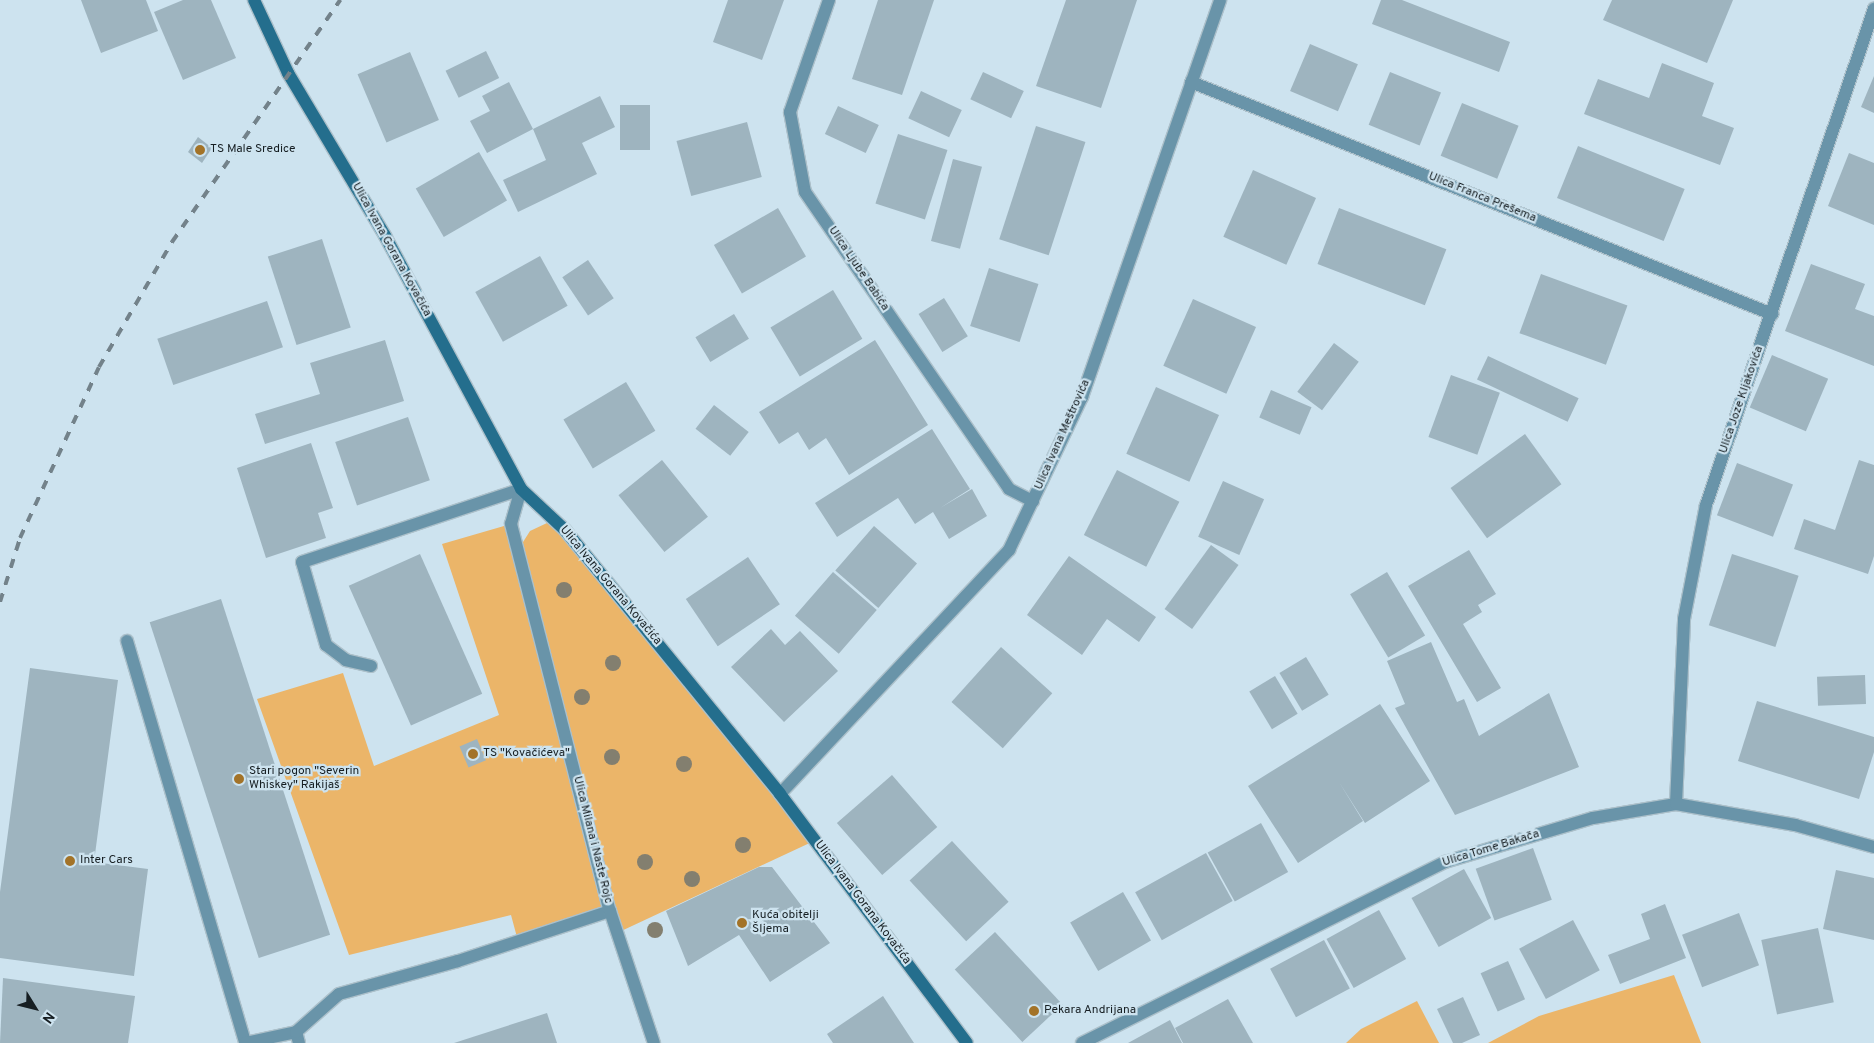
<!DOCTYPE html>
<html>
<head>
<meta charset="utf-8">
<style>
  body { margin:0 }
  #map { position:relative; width:1874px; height:1043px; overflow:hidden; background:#cde3ef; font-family:Overpass,sans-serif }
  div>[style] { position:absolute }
  .green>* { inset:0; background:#ebb569 }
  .building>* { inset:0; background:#9eb4bf; transform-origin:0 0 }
  .roads { filter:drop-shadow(1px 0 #acc0ca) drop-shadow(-1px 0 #acc0ca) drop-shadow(0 1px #acc0ca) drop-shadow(0 -1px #acc0ca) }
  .lane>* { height:12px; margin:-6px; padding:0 6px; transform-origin:6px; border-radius:6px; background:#6994a9 }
  .street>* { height:12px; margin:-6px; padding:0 6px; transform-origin:6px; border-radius:6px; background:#6994a9 }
  .secondary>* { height:12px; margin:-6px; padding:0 6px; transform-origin:6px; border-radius:6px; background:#246e8d }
  .rail>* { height:4px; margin-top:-2px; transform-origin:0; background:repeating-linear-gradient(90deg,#73828a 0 9px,transparent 0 18px) }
  .trees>* { width:16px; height:16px; margin:-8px; border-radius:50%; background:#837f6f }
  .dots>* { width:14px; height:14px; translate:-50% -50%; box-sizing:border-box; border:2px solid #cde3ef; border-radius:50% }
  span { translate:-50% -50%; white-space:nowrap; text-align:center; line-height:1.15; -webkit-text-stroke:4.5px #cde3ef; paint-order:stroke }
  .poi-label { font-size:12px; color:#161e22 }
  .left { translate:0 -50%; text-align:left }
  .street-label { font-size:12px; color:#161e22 }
  .north { position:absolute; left:10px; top:983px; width:50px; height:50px; -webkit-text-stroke:4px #cde3ef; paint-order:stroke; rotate:126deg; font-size:14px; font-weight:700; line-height:20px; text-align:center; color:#161e22 }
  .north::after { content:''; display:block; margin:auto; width:18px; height:22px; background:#161e22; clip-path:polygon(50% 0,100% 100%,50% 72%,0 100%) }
</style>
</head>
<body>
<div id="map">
  <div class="green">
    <i style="clip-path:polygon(547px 523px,565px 530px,814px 841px,617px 933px,610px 912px,518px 941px,511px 915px,349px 955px,257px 699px,343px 673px,374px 766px,499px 715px,442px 544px,511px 524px,518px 550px,530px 531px)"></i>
    <i style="clip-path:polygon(1674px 975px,1701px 1043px,1488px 1043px,1539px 1016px)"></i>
    <i style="clip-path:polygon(1417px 1001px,1439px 1043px,1346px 1043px,1361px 1029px)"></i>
  </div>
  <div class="building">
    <i style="clip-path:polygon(81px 0,146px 0,158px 31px,101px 53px)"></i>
    <i style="clip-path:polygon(183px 0,211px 0,236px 58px,183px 80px,154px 12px)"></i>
    <i style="clip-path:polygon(728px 0,784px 0,762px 60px,713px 42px)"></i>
    <i style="clip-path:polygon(878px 0,934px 0,902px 95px,852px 79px)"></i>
    <i style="clip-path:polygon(1066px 0,1137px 0,1101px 108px,1036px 86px)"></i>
    <i style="clip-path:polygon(1381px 0,1402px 0,1510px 42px,1499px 72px,1372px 24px)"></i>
    <i style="clip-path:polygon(1612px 0,1733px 0,1707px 63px,1603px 20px)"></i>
    <i style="left:1310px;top:44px;width:52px;height:51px;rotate:23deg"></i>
    <i style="left:486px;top:51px;width:30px;height:45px;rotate:64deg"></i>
    <i style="left:410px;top:52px;width:74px;height:57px;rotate:67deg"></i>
    <i style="clip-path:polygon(1662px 63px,1714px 83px,1702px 116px,1734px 128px,1720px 165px,1584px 114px,1598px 79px,1649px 98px)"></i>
    <i style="left:983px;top:72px;width:45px;height:30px;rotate:25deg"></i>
    <i style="left:1390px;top:72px;width:55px;height:57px;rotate:22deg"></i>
    <i style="clip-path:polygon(1874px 76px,1874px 113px,1861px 107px)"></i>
    <i style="clip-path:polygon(509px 82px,533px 129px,600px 96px,615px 127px,582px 143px,597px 174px,518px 212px,503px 180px,546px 160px,533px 129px,487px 153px,470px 121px,490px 111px,482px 96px)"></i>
    <i style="left:921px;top:91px;width:45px;height:30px;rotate:25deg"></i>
    <i style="left:1462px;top:103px;width:61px;height:57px;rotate:22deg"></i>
    <i style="left:620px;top:105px;width:30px;height:45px"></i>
    <i style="left:838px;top:106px;width:45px;height:31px;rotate:25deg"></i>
    <i style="left:747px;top:122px;width:57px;height:73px;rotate:75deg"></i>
    <i style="left:1036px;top:126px;width:52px;height:119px;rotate:18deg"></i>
    <i style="left:898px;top:134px;width:52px;height:73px;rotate:18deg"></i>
    <i style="clip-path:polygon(198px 137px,212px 148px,202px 163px,188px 152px)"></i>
    <i style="left:1578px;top:146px;width:115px;height:56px;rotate:22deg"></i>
    <i style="left:479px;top:152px;width:56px;height:73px;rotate:60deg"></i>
    <i style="clip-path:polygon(1849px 153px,1874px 163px,1874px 225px,1828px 206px)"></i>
    <i style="left:953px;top:159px;width:30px;height:85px;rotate:15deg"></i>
    <i style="left:1253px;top:170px;width:69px;height:73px;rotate:24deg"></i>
    <i style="left:778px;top:208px;width:56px;height:74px;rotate:60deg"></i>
    <i style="left:1339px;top:208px;width:115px;height:60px;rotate:21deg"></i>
    <i style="left:322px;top:239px;width:93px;height:57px;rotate:72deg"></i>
    <i style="left:540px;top:256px;width:57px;height:74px;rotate:61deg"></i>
    <i style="left:588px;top:260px;width:46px;height:31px;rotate:56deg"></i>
    <i style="clip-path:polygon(1811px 264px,1865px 284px,1855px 309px,1874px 316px,1874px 366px,1785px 331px)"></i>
    <i style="left:989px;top:268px;width:52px;height:61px;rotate:18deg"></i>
    <i style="left:1541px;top:274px;width:92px;height:63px;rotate:20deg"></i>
    <i style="left:833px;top:290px;width:57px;height:73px;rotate:59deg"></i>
    <i style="left:944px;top:298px;width:45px;height:30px;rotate:58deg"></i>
    <i style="left:1193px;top:299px;width:69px;height:73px;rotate:24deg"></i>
    <i style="left:267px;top:301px;width:49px;height:116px;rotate:71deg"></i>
    <i style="left:734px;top:314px;width:29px;height:45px;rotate:59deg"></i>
    <i style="clip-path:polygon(385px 340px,404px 401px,265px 444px,255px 414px,320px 394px,310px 363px)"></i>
    <i style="clip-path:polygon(875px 340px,928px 425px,849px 475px,826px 438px,809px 450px,798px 432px,779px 444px,759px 412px)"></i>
    <i style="left:1334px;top:343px;width:31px;height:61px;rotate:37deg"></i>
    <i style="left:1772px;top:355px;width:61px;height:57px;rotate:23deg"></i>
    <i style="left:1488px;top:356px;width:100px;height:26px;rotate:25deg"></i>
    <i style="left:1451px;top:375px;width:52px;height:66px;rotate:20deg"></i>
    <i style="left:626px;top:382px;width:57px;height:73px;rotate:59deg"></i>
    <i style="left:1156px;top:387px;width:69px;height:73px;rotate:24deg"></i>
    <i style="left:1271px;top:390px;width:44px;height:30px;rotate:23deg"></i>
    <i style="left:714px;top:405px;width:44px;height:30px;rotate:38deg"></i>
    <i style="left:408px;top:417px;width:67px;height:77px;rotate:71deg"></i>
    <i style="clip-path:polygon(932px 429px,970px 489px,940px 508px,972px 489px,987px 516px,949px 539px,933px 512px,915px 524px,898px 498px,837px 537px,815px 503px)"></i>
    <i style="left:1525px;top:434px;width:62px;height:92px;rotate:54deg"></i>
    <i style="clip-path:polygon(311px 443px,333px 508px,318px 513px,326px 538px,266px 558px,237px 468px)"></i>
    <i style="left:662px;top:460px;width:73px;height:56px;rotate:51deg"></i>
    <i style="clip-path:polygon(1859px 460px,1874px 465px,1874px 556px,1868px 574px,1794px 549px,1804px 519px,1835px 530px)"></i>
    <i style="left:1737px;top:463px;width:60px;height:56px;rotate:21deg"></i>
    <i style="left:1117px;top:470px;width:70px;height:73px;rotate:27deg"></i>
    <i style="left:1223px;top:481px;width:45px;height:61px;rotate:24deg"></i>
    <i style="left:874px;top:526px;width:57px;height:59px;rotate:41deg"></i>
    <i style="left:1211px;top:545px;width:34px;height:79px;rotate:36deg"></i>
    <i style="clip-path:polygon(1469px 550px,1496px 594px,1478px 605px,1482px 612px,1463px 624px,1501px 688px,1477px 702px,1408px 586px)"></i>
    <i style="left:420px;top:554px;width:153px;height:78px;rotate:66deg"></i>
    <i style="left:1732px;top:554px;width:70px;height:75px;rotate:18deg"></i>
    <i style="clip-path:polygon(1069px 556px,1156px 617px,1139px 642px,1107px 619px,1082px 655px,1027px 615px)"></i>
    <i style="left:748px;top:557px;width:57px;height:75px;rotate:56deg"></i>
    <i style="left:833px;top:572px;width:58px;height:58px;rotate:41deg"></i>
    <i style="left:1387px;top:572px;width:74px;height:43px;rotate:59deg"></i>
    <i style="left:221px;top:599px;width:353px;height:75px;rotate:72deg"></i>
    <i style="clip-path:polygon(771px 629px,785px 645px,800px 631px,838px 671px,784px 722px,731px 667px)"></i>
    <i style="clip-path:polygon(1431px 642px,1457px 702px,1464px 699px,1479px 736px,1549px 693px,1579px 767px,1455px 815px,1395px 708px,1405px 704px,1387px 661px)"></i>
    <i style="left:1001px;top:647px;width:69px;height:74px;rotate:42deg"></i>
    <i style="left:1306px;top:657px;width:44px;height:31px;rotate:59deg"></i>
    <i style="clip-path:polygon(30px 668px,118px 680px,94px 862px,148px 869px,134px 976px,0 958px,0 892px)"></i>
    <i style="left:1865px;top:675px;width:29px;height:48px;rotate:88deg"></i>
    <i style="left:1275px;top:676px;width:44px;height:30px;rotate:59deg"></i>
    <i style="clip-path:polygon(1757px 701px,1874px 737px,1874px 752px,1859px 799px,1738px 761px)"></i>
    <i style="clip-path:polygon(1380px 704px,1430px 781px,1365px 823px,1339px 782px,1363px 821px,1298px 863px,1248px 786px)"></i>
    <i style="left:477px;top:739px;width:23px;height:19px;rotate:67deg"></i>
    <i style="left:892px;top:775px;width:69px;height:73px;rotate:49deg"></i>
    <i style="left:1261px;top:823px;width:56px;height:61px;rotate:61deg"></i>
    <i style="left:952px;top:841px;width:83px;height:58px;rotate:47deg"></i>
    <i style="left:1533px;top:848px;width:55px;height:61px;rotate:70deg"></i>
    <i style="left:1206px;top:853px;width:55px;height:81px;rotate:61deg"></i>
    <i style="clip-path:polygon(759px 867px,772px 867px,830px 943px,770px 982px,739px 935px,688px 966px,666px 911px)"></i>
    <i style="left:1464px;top:869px;width:56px;height:60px;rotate:61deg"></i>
    <i style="clip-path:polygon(1836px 870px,1874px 878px,1874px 940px,1823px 929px)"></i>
    <i style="left:1123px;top:892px;width:56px;height:61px;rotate:60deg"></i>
    <i style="clip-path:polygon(1665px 904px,1686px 958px,1620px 984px,1608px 955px,1650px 939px,1641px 914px)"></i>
    <i style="left:1379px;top:910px;width:56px;height:60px;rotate:61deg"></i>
    <i style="left:1739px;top:913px;width:56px;height:61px;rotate:69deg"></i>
    <i style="left:1573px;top:920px;width:57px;height:61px;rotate:62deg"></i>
    <i style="left:1818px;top:928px;width:76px;height:58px;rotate:78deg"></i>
    <i style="left:995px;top:932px;width:99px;height:55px;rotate:47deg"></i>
    <i style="left:1324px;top:940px;width:55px;height:61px;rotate:62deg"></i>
    <i style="left:1508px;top:961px;width:42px;height:30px;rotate:66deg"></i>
    <i style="clip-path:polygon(3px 978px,135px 996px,128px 1043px,0 1043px)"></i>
    <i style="clip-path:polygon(883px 996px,914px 1043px,833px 1043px,827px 1034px)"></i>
    <i style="clip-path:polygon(1463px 997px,1480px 1035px,1462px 1043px,1453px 1043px,1437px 1009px)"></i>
    <i style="clip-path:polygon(1228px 999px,1253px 1043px,1183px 1043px,1175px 1028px)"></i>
    <i style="clip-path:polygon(547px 1013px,557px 1043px,454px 1043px)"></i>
    <i style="clip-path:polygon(1170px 1020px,1182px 1043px,1128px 1043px)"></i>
  </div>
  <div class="roads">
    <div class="lane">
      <i style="left:127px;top:641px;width:419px;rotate:73.6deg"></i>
      <i style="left:245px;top:1043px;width:52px;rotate:-12.2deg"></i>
      <i style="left:371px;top:666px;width:26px;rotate:-167deg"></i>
      <i style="left:346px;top:660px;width:25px;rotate:-143deg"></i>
      <i style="left:326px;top:645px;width:86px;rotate:-106.1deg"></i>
      <i style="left:302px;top:562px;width:231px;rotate:-18.4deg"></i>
      <i style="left:299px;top:1043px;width:11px;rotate:-105deg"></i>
      <i style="left:296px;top:1032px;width:57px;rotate:-41.5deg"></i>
      <i style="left:339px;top:994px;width:123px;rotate:-15.5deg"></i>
      <i style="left:458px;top:961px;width:160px;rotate:-18.2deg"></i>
    </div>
    <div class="street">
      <i style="left:829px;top:0;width:119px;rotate:109.2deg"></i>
      <i style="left:790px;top:112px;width:81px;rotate:79.4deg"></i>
      <i style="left:805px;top:192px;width:360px;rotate:55.5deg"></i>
      <i style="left:1009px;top:489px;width:27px;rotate:27deg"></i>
      <i style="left:1191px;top:82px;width:626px;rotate:21.77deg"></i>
      <i style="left:521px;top:489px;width:36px;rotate:106deg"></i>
      <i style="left:511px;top:524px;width:399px;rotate:75.7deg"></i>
      <i style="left:610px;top:911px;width:139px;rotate:71.6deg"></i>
      <i style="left:780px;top:794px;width:335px;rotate:-46.8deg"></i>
      <i style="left:1009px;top:550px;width:170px;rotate:-64.5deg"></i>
      <i style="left:1082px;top:397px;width:420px;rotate:-70.8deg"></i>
      <i style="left:1676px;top:804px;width:185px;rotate:-87.5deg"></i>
      <i style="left:1684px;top:619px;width:116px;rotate:-79.1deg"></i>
      <i style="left:1706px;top:505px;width:524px;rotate:-71.29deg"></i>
      <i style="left:1082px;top:1043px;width:406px;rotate:-26.5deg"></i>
      <i style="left:1445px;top:862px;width:154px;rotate:-16.6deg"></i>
      <i style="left:1593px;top:818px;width:84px;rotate:-9.6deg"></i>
      <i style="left:1676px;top:804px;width:121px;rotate:10deg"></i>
      <i style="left:1795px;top:825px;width:82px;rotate:15.6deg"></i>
    </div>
    <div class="secondary">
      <i style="left:254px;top:0;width:81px;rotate:65deg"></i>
      <i style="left:288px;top:73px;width:190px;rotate:59.2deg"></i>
      <i style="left:385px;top:236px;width:287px;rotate:61.7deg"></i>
      <i style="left:521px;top:489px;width:60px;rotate:43deg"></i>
      <i style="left:565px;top:530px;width:340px;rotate:50.8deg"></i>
      <i style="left:780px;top:794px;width:311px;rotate:53.1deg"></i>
    </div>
  </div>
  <div class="rail">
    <i style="left:0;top:602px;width:67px;rotate:-72.6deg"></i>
    <i style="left:20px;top:538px;width:188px;rotate:-65.2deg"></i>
    <i style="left:99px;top:367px;width:145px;rotate:-59.7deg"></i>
    <i style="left:172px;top:242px;width:295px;rotate:-55.2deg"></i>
  </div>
  <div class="trees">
    <i style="left:564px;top:590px"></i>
    <i style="left:613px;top:663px"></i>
    <i style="left:582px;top:697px"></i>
    <i style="left:612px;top:757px"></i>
    <i style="left:684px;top:764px"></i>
    <i style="left:743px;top:845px"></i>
    <i style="left:645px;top:862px"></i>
    <i style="left:692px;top:879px"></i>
    <i style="left:655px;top:930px"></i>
  </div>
  <div class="dots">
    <i style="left:200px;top:150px;background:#a37328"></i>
    <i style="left:473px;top:754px;background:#a37328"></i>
    <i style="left:239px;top:779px;background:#a37328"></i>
    <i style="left:70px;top:861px;background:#a37328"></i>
    <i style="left:742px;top:923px;background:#a37328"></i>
    <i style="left:1034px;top:1011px;background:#a37328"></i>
  </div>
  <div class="poi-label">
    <span class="left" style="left:210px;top:150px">TS Male Sredice</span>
    <span class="left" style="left:483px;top:754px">TS "Kovačićeva"</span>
    <span class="left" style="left:249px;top:779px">Stari pogon "Severin<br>Whiskey" Rakijaš</span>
    <span class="left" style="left:80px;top:861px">Inter Cars</span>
    <span class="left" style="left:752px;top:923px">Kuća obitelji<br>Šljema</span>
    <span class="left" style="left:1044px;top:1011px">Pekara Andrijana</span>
  </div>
  <div class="street-label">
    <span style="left:1482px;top:198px;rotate:22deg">Ulica Franca Prešema</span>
    <span style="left:391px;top:250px;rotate:61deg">Ulica Ivana Gorana Kovačića</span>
    <span style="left:858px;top:269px;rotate:56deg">Ulica Ljube Babića</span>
    <span style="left:1742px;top:400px;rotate:-71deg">Ulica Joze Kljakovića</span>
    <span style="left:1063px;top:435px;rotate:-66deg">Ulica Ivana Meštrovića</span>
    <span style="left:610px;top:586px;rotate:50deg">Ulica Ivana Gorana Kovačića</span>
    <span style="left:592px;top:840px;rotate:76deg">Ulica Milana i Naste Rojc</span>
    <span style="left:1491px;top:849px;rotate:-17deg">Ulica Tome Bakača</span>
    <span style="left:862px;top:903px;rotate:53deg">Ulica Ivana Gorana Kovačića</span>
  </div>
  <div class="north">N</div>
</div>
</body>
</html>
